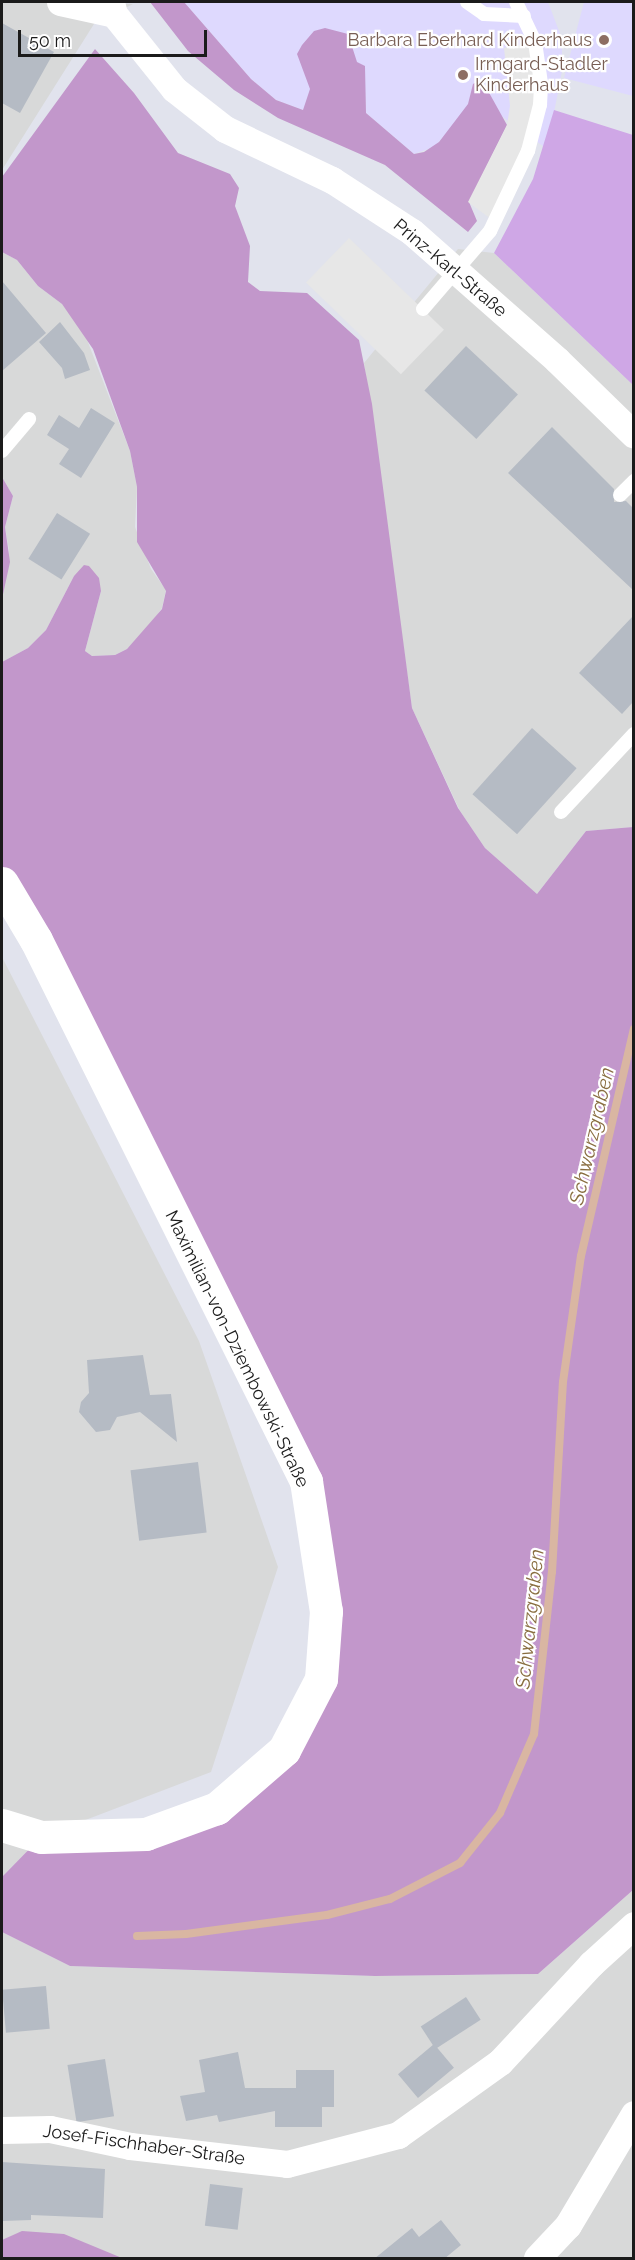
<!DOCTYPE html>
<html>
<head>
<meta charset="utf-8">
<style>
  body { margin:0 }
  #map { position:relative; width:635px; height:2260px; overflow:hidden; background:#e1e3ed; font-family:Raleway,sans-serif }
  div>[style] { position:absolute }
  .residential>* { inset:0; background:#d8d9d9 }
  .education>* { inset:0; background:#ded9fe }
  .grass>* { inset:0; background:#cfa7e6 }
  .forest>* { inset:0; background:#c297cb }
  .parking>* { inset:0; background:#e7e7e7; transform-origin:0 0 }
  .stream>* { height:8px; margin:-4px; padding:0 4px; transform-origin:4px; border-radius:4px; background:#d9b6a2 }
  .building>* { inset:0; background:#b5bbc4; transform-origin:0 0 }
  .service>* { height:14px; margin:-7px; padding:0 7px; transform-origin:7px; border-radius:7px; background:#fff }
  .minor>* { height:27px; margin:-13.5px; padding:0 13.5px; transform-origin:13.5px; border-radius:13.5px; background:#fff }
  .tertiary>* { height:33px; margin:-16.5px; padding:0 16.5px; transform-origin:16.5px; border-radius:16.5px; background:#fff }
  .dots>* { width:16px; height:16px; translate:-50% -50%; box-sizing:border-box; border:3px solid #fff; border-radius:50% }
  span { translate:-50% -50%; white-space:nowrap; text-align:center; line-height:1.15; -webkit-text-stroke:4.5px #fff; paint-order:stroke }
  .education-label { font-size:18px; color:#785e54 }
  .right { translate:-100% -50%; text-align:right }
  .left { translate:0 -50%; text-align:left }
  .street-label { font-size:18px; color:#1b1b1b }
  .water-label { font-size:20px; color:#896e40; font-style:italic }
  .frame { position:absolute; inset:0; border:3px solid #1b1b1b; pointer-events:none }
  .scale { position:absolute; left:18px; top:30px; width:189px; height:27px; box-sizing:border-box; border:3px solid #1b1b1b; border-top:0; padding-left:8px; font-size:18px; line-height:21px; white-space:nowrap; color:#1b1b1b; -webkit-text-stroke:4px #fff; paint-order:stroke }
</style>
</head>
<body>
<div id="map">
  <div class="residential">
    <i style="clip-path:polygon(2px 2px,133px 4px,94px 24px,2px 170px)"></i>
    <i style="clip-path:polygon(458px 249px,494px 253px,633px 385px,633px 827px,586px 831px,537px 894px,485px 848px,460px 811px,412px 708px,364px 363px)"></i>
    <i style="clip-path:polygon(2px 252px,17px 260px,38px 286px,62px 304px,84px 332px,130px 451px,137px 487px,135px 527px,151px 569px,166px 590px,162px 608px,146px 631px,127px 649px,115px 655px,92px 656px,85px 651px,101px 591px,89px 566px,74px 576px,46px 630px,28px 648px,2px 662px,2px 599px,9px 550px,5px 527px,13px 496px,2px 477px)"></i>
    <i style="clip-path:polygon(2px 957px,199px 1341px,278px 1567px,211px 1772px,41px 1837px,2px 1877px)"></i>
    <i style="clip-path:polygon(633px 1890px,633px 2258px,2px 2258px,2px 1932px,70px 1966px,375px 1976px,538px 1974px)"></i>
  </div>
  <div class="education">
    <i style="clip-path:polygon(184px 2px,548px 2px,562px 39px,562px 71px,547px 149px,489px 107px,446px 134px,434px 147px,414px 154px,366px 113px,364px 66px,303px 110px,276px 100px,251px 79px)"></i>
    <i style="clip-path:polygon(584px 2px,633px 2px,633px 96px,564px 78px)"></i>
  </div>
  <div class="grass">
    <i style="clip-path:polygon(554px 110px,633px 135px,633px 385px,494px 253px,533px 179px)"></i>
  </div>
  <div class="forest">
    <i style="clip-path:polygon(150px 2px,184px 2px,251px 79px,276px 100px,303px 110px,310px 89px,297px 54px,302px 45px,314px 31px,325px 28px,348px 34px,357px 62px,365px 66px,366px 113px,414px 154px,424px 152px,439px 142px,468px 104px,473px 84px,478px 81px,487px 89px,507px 125px,469px 202px,477px 221px,468px 232px,385px 165px,278px 118px,234px 90px,188px 51px)"></i>
    <i style="clip-path:polygon(95px 49px,134px 93px,178px 153px,230px 174px,239px 188px,235px 206px,250px 246px,248px 282px,260px 291px,307px 293px,359px 340px,372px 404px,412px 708px,458px 808px,485px 848px,537px 894px,586px 831px,633px 827px,633px 1890px,538px 1974px,375px 1976px,70px 1966px,2px 1932px,2px 1877px,41px 1837px,217px 1808px,321px 1679px,308px 1495px,2px 883px,2px 662px,28px 648px,46px 630px,74px 576px,84px 565px,89px 566px,99px 578px,101px 591px,85px 651px,92px 656px,115px 655px,127px 649px,162px 609px,166px 591px,137px 542px,137px 487px,130px 451px,93px 349px,62px 304px,38px 286px,17px 260px,2px 252px,2px 177px)"></i>
    <i style="clip-path:polygon(2px 477px,13px 496px,5px 527px,10px 562px,2px 599px)"></i>
    <i style="clip-path:polygon(22px 2231px,64px 2234px,122px 2258px,2px 2258px,2px 2240px)"></i>
  </div>
  <div class="parking">
    <i style="clip-path:polygon(535px 42px,540px 105px,495px 222px,468px 202px,507px 125px,510px 106px,504px 48px)"></i>
    <i style="left:349px;top:238px;width:132px;height:62px;rotate:44deg"></i>
  </div>
  <div class="stream">
    <i style="left:137px;top:1936px;width:49px;rotate:-2.3deg"></i>
    <i style="left:186px;top:1934px;width:142px;rotate:-7.7deg"></i>
    <i style="left:327px;top:1915px;width:65px;rotate:-14.3deg"></i>
    <i style="left:390px;top:1899px;width:79px;rotate:-27.2deg"></i>
    <i style="left:460px;top:1863px;width:64px;rotate:-51.3deg"></i>
    <i style="left:500px;top:1813px;width:86px;rotate:-66.7deg"></i>
    <i style="left:534px;top:1734px;width:163px;rotate:-83.7deg"></i>
    <i style="left:552px;top:1572px;width:190px;rotate:-86.7deg"></i>
    <i style="left:563px;top:1382px;width:127px;rotate:-81.9deg"></i>
    <i style="left:581px;top:1256px;width:233px;rotate:-76.9deg"></i>
  </div>
  <div class="building">
    <i style="clip-path:polygon(2px 23px,54px 52px,20px 113px,2px 103px)"></i>
    <i style="clip-path:polygon(2px 281px,46px 333px,2px 371px)"></i>
    <i style="clip-path:polygon(60px 322px,84px 353px,90px 370px,65px 379px,62px 368px,39px 342px)"></i>
    <i style="left:466px;top:346px;width:71px;height:61px;rotate:43deg"></i>
    <i style="clip-path:polygon(91px 408px,115px 423px,81px 478px,59px 464px,69px 449px,47px 435px,59px 415px,79px 428px)"></i>
    <i style="clip-path:polygon(552px 427px,614px 489px,614px 502px,626px 501px,633px 508px,633px 590px,508px 473px)"></i>
    <i style="left:57px;top:513px;width:39px;height:54px;rotate:32deg"></i>
    <i style="clip-path:polygon(633px 616px,633px 702px,622px 714px,579px 673px)"></i>
    <i style="left:532px;top:728px;width:60px;height:89px;rotate:42deg"></i>
    <i style="clip-path:polygon(143px 1355px,150px 1395px,171px 1394px,177px 1442px,140px 1412px,117px 1417px,110px 1430px,96px 1432px,79px 1412px,81px 1402px,89px 1393px,87px 1360px)"></i>
    <i style="left:198px;top:1462px;width:71px;height:68px;rotate:83deg"></i>
    <i style="left:46px;top:1986px;width:43px;height:44px;rotate:85deg"></i>
    <i style="left:466px;top:1997px;width:27px;height:54px;rotate:57deg"></i>
    <i style="left:434px;top:2044px;width:31px;height:47px;rotate:50deg"></i>
    <i style="clip-path:polygon(238px 2052px,245px 2088px,296px 2088px,296px 2070px,334px 2070px,334px 2107px,322px 2107px,322px 2127px,275px 2127px,275px 2111px,219px 2122px,217px 2115px,186px 2121px,180px 2096px,205px 2092px,199px 2060px)"></i>
    <i style="left:105px;top:2059px;width:58px;height:38px;rotate:81deg"></i>
    <i style="clip-path:polygon(2px 2162px,105px 2169px,103px 2218px,31px 2215px,31px 2220px,2px 2221px)"></i>
    <i style="left:210px;top:2184px;width:33px;height:42px;rotate:7deg"></i>
    <i style="clip-path:polygon(441px 2220px,461px 2245px,444px 2259px,374px 2259px,412px 2228px,419px 2237px)"></i>
  </div>
  <div class="service">
    <i style="left:467px;top:2px;width:21px;rotate:35deg"></i>
    <i style="left:484px;top:14px;width:40px;rotate:2.9deg"></i>
    <i style="left:423px;top:309px;width:103px;rotate:-49.3deg"></i>
    <i style="left:490px;top:231px;width:89px;rotate:-64.6deg"></i>
    <i style="left:528px;top:151px;width:48px;rotate:-75.4deg"></i>
    <i style="left:540px;top:105px;width:22px;rotate:-87deg"></i>
    <i style="left:541px;top:83px;width:41px;rotate:-98.3deg"></i>
    <i style="left:535px;top:42px;width:44px;rotate:-115.4deg"></i>
    <i style="left:2px;top:451px;width:42px;rotate:-49.8deg"></i>
    <i style="left:620px;top:495px;width:20px;rotate:-45deg"></i>
    <i style="left:561px;top:812px;width:107px;rotate:-46.9deg"></i>
  </div>
  <div class="minor">
    <i style="left:60px;top:2px;width:55px;rotate:12.5deg"></i>
    <i style="left:111px;top:2px;width:12px;rotate:76deg"></i>
    <i style="left:114px;top:14px;width:96px;rotate:51.3deg"></i>
    <i style="left:174px;top:89px;width:65px;rotate:38.1deg"></i>
    <i style="left:225px;top:129px;width:119px;rotate:25.5deg"></i>
    <i style="left:332px;top:180px;width:95px;rotate:33deg"></i>
    <i style="left:412px;top:232px;width:193px;rotate:41.4deg"></i>
    <i style="left:557px;top:360px;width:107px;rotate:44.2deg"></i>
    <i style="left:2px;top:2130px;width:48px;rotate:-1.2deg"></i>
    <i style="left:50px;top:2129px;width:82px;rotate:12deg"></i>
    <i style="left:130px;top:2146px;width:158px;rotate:6.5deg"></i>
    <i style="left:287px;top:2164px;width:115px;rotate:-14.6deg"></i>
    <i style="left:398px;top:2135px;width:125px;rotate:-35.6deg"></i>
    <i style="left:500px;top:2062px;width:134px;rotate:-47.1deg"></i>
    <i style="left:591px;top:1964px;width:58px;rotate:-42.2deg"></i>
    <i style="left:537px;top:2258px;width:45px;rotate:-46.8deg"></i>
    <i style="left:568px;top:2225px;width:129px;rotate:-59.3deg"></i>
  </div>
  <div class="tertiary">
    <i style="left:2px;top:883px;width:66px;rotate:59.2deg"></i>
    <i style="left:36px;top:940px;width:605px;rotate:63.48deg"></i>
    <i style="left:306px;top:1481px;width:132px;rotate:81.3deg"></i>
    <i style="left:326px;top:1611px;width:68px;rotate:94.2deg"></i>
    <i style="left:321px;top:1679px;width:80px;rotate:117.5deg"></i>
    <i style="left:284px;top:1750px;width:89px;rotate:139.1deg"></i>
    <i style="left:217px;top:1808px;width:76px;rotate:159.9deg"></i>
    <i style="left:146px;top:1834px;width:105px;rotate:178.4deg"></i>
    <i style="left:41px;top:1837px;width:41px;rotate:-162.9deg"></i>
  </div>
  <div class="dots">
    <i style="left:604px;top:40px;background:#8d6e63"></i>
    <i style="left:463px;top:75px;background:#8d6e63"></i>
  </div>
  <div class="education-label">
    <span class="right" style="left:592px;top:40px">Barbara Eberhard Kinderhaus</span>
    <span class="left" style="left:475px;top:75px">Irmgard-Stadler<br>Kinderhaus</span>
  </div>
  <div class="street-label">
    <span style="left:450px;top:268px;rotate:40deg">Prinz-Karl-Straße</span>
    <span style="left:237px;top:1349px;rotate:64deg">Maximilian-von-Dziembowski-Straße</span>
    <span style="left:144px;top:2145px;rotate:8deg">Josef-Fischhaber-Straße</span>
  </div>
  <div class="water-label">
    <span style="left:592px;top:1136px;rotate:-77deg">Schwarzgraben</span>
    <span style="left:530px;top:1619px;rotate:-84deg">Schwarzgraben</span>
  </div>
  <div class="frame"></div>
  <div class="scale">50 m</div>
</div>
</body>
</html>
